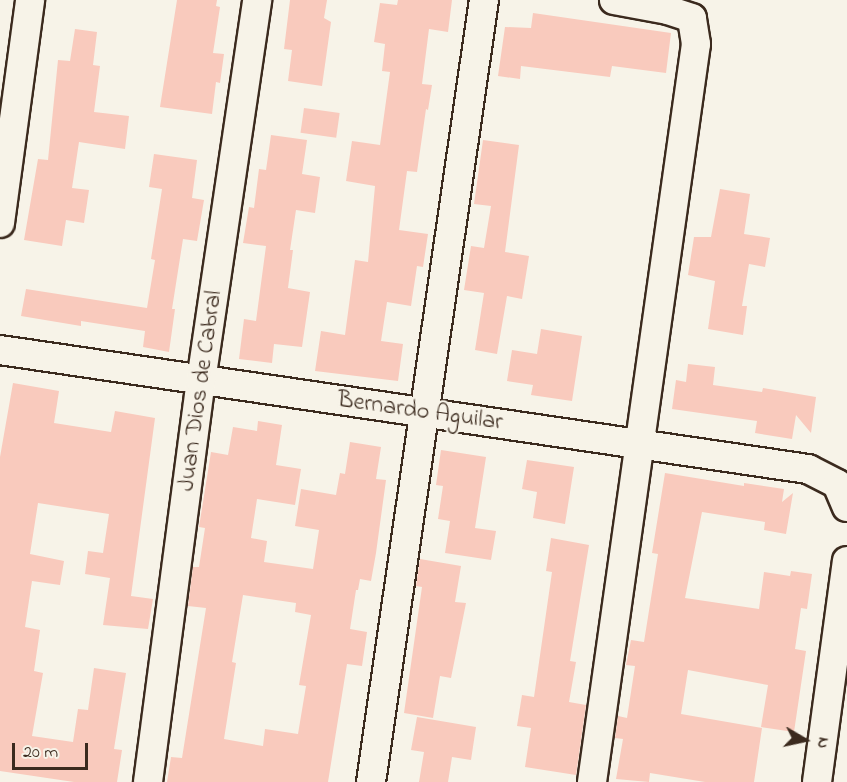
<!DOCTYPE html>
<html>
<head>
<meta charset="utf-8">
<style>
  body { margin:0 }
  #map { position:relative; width:847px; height:782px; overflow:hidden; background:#f7f3e8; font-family:"Indie Flower",sans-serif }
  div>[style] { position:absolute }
  .building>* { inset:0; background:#f9cabd; transform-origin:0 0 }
  .roads { filter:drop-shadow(2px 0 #3b2a1e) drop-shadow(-2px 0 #3b2a1e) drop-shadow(0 2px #3b2a1e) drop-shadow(0 -2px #3b2a1e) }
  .minor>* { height:28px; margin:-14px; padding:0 14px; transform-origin:14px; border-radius:14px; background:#f7f3e8 }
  span { translate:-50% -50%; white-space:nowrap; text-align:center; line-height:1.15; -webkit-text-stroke:4.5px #f7f3e8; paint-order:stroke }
  .street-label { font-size:24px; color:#3b2a1e }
  .north { position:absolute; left:775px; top:710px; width:60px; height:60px; -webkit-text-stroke:4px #f7f3e8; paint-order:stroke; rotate:99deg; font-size:16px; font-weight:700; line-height:24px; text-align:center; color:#3b2a1e }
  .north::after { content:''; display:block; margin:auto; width:21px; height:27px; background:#3b2a1e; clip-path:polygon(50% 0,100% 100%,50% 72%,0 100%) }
  .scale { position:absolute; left:12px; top:743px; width:76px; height:27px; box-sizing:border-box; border:3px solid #3b2a1e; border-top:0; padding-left:8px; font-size:18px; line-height:21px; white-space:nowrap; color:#3b2a1e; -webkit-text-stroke:4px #f7f3e8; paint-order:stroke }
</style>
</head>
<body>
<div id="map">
  <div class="building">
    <i style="clip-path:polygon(177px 0,217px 0,216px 6px,220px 7px,213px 53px,224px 54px,220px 83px,216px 82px,212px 114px,160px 107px)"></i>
    <i style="clip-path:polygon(290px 0,327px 0,324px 18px,331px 22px,322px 86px,288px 81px,292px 50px,284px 49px)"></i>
    <i style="clip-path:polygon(398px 0,452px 0,448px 32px,429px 29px,422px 84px,432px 85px,428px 110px,426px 109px,417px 172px,407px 171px,399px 230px,428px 234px,423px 267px,417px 266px,411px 306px,387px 302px,381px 341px,403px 344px,398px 381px,315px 371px,321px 331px,345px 335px,355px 260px,368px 262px,375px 186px,346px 181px,352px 141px,380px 145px,390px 72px,382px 71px,385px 44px,374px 42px,380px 3px,397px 5px)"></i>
    <i style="clip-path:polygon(533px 13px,671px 33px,666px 73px,612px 66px,610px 77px,521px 66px,520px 79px,498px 76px,505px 27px,531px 28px)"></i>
    <i style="clip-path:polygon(75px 29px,97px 32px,93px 65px,100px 66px,94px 112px,129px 116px,125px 149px,79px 142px,72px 188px,89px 190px,84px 223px,66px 220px,62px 246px,24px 240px,38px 159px,48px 160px,58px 60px,70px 61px)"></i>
    <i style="left:304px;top:108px;width:36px;height:25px;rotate:8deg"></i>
    <i style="clip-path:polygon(271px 135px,307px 140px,302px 174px,320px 177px,315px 213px,296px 210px,290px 250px,293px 250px,288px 288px,310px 292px,302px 347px,274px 344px,272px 363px,239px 359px,244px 319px,256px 321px,266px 246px,243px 243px,249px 207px,254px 208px,259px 169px,266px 170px)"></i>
    <i style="clip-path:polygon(483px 140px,519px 145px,505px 252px,529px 256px,522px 299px,507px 296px,497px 354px,475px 350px,484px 293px,464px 290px,471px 246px,484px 248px,491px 206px,474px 204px)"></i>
    <i style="clip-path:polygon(154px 154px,197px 160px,192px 198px,204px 200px,197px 241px,183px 239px,172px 309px,175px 309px,169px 352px,143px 347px,145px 331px,81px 321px,81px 326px,21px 316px,26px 289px,147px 308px,155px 260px,151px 259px,162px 189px,149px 187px)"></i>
    <i style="clip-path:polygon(720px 189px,750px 194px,744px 234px,770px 238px,765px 267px,749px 264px,742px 306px,747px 306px,743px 335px,708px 329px,715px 281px,688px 275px,694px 237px,711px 237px)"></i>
    <i style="clip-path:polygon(541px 329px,582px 336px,572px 401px,531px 395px,533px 385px,507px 381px,512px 350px,537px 354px)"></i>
    <i style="clip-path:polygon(688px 364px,715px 367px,713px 385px,762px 392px,763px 388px,816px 397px,811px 433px,796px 415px,792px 439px,755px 433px,757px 421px,672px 409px,676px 380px,686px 382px)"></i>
    <i style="clip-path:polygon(13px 383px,59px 391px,54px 423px,111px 432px,115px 411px,155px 418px,131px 596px,153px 599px,148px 629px,103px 625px,110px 578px,85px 574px,88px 551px,103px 553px,109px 514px,38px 503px,30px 554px,64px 561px,60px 585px,32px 581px,25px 627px,40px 630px,34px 671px,43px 673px,32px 736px,73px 742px,78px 709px,88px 710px,94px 668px,126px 673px,114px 749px,122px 750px,117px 782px,74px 782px,0 771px,0 457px)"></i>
    <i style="clip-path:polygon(evenodd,258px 421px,282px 425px,276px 465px,301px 469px,295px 505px,257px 499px,251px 538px,267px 541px,264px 562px,313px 569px,319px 530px,295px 526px,301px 489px,336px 495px,340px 473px,345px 474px,350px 442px,381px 447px,376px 479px,386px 480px,376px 553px,371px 581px,360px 579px,358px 590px,356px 590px,350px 629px,367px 632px,362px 666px,347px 664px,328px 782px,167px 782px,171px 757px,182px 758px,206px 608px,188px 606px,193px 567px,199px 567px,205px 528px,199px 527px,211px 452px,228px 455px,233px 427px,257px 431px,258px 421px,243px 595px,296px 603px,295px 612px,311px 615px,299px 685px,306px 686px,298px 734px,265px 729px,263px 746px,224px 739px,236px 663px,232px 662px,243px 595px)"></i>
    <i style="clip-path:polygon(441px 450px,486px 457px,475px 528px,496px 531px,491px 560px,445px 553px,450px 521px,438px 519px,443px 486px,436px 485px)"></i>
    <i style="clip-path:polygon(527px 460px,574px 467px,565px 524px,533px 518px,537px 492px,522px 489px)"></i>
    <i style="clip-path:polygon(665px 473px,744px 486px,744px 483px,784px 489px,782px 502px,793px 493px,786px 534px,764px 530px,765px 522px,702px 512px,685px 598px,759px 609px,764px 572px,790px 576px,791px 571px,812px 574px,807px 609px,801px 608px,795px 649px,806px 651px,794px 732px,761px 727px,768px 685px,688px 670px,681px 714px,762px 728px,754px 782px,705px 782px,650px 773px,649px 782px,616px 779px,623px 739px,615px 738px,618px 716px,627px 718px,635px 666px,626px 665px,631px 640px,644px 642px,658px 554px,652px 553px)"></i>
    <i style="clip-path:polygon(551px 538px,589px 545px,570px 661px,576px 662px,569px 702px,586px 705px,576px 775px,525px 767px,531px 728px,517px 726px,522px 695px,534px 697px,552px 572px,546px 571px)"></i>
    <i style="clip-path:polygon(420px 559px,461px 566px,455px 602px,466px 603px,451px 678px,440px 676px,433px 718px,404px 713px,422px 587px,416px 586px)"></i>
    <i style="clip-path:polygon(417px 717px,476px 727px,471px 760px,452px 757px,448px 782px,419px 782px,424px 752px,411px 750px)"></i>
  </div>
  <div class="roads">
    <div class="minor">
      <i style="left:0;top:223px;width:225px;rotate:-82.3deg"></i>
      <i style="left:0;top:350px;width:817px;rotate:8.38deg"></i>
      <i style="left:808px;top:469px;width:33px;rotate:27deg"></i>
      <i style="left:837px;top:484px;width:25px;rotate:67deg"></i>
      <i style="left:148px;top:782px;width:404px;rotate:-82.5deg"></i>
      <i style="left:201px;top:381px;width:385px;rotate:-81.6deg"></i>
      <i style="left:371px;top:782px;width:790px;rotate:-81.78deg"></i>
      <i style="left:592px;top:782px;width:745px;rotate:-81.98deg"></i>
      <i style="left:696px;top:44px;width:26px;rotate:-99deg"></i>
      <i style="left:692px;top:18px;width:25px;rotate:-162deg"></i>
      <i style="left:668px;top:10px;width:55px;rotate:-169.5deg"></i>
      <i style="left:817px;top:782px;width:223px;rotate:-82.3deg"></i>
    </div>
  </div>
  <div class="street-label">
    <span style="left:201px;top:391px;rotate:-82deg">Juan Dios de Cabral</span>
    <span style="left:420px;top:412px;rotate:8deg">Bernardo Aguilar</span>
  </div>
  <div class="north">N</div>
  <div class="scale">20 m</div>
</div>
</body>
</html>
